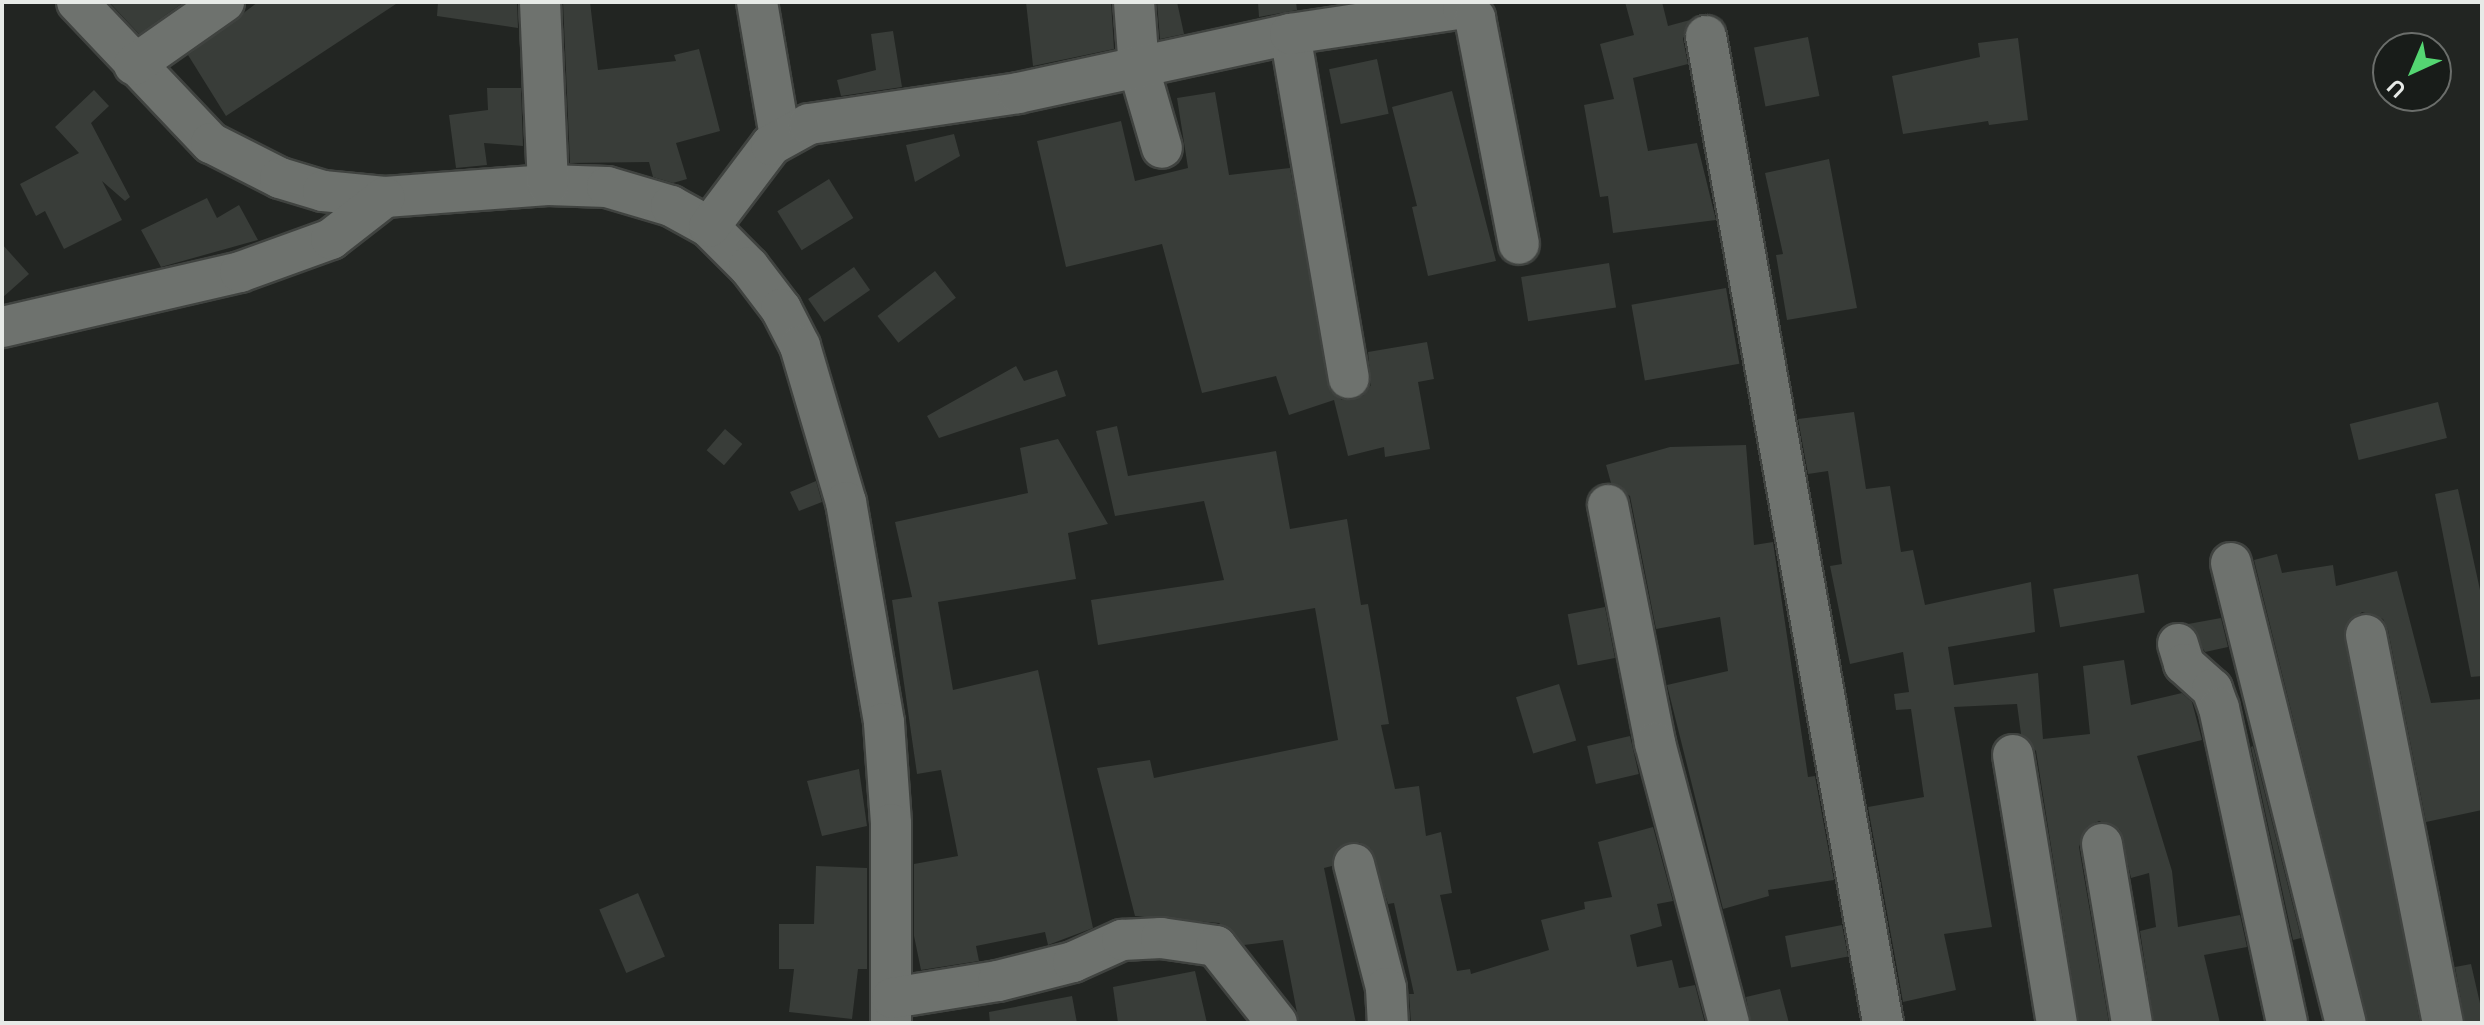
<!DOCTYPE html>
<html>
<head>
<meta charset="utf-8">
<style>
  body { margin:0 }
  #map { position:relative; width:2484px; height:1025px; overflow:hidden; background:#222522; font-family:Figtree,sans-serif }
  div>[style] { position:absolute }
  .building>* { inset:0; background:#393d39; transform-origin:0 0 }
  .roads { filter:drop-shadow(2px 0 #404340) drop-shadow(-2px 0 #404340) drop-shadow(0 2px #404340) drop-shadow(0 -2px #404340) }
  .minor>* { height:40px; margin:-20px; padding:0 20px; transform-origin:20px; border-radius:20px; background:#6e726e }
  span { translate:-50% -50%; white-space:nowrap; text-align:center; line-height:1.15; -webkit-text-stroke:7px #181c19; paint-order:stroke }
  .frame { position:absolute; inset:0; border:4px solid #e7eae7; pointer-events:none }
  .north { position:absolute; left:2372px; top:32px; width:80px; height:80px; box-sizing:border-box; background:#181c19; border:2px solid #6b6e6b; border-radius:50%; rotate:224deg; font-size:22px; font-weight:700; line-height:32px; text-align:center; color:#e7eae7 }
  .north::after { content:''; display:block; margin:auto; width:28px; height:36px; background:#54d672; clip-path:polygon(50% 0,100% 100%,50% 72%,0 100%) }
</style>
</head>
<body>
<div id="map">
  <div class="building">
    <i style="clip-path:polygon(109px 2px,184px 2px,139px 34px)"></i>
    <i style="clip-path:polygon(258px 2px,399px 2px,226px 116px,188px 55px)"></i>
    <i style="clip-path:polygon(438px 2px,517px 2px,518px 28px,437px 16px)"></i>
    <i style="clip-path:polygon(563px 2px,590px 2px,598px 70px,676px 61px,674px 55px,699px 49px,720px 131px,676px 143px,687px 179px,673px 183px,653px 177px,649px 162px,570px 163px)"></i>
    <i style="clip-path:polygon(1026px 2px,1111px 2px,1114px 49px,1033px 66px)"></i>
    <i style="clip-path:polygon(1157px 2px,1177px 2px,1184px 34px,1160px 39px)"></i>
    <i style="clip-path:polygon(1258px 2px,1296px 2px,1297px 10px,1259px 17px)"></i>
    <i style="clip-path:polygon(1625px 2px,1662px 2px,1668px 26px,1690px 20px,1683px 39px,1688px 64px,1633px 78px,1648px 151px,1697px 143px,1716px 220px,1613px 233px,1608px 196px,1600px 197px,1584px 105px,1614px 99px,1600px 44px,1634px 35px)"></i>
    <i style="clip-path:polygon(893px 31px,902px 87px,841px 96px,837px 80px,876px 70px,871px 34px)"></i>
    <i style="left:1808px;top:37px;width:60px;height:55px;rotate:79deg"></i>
    <i style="clip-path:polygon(2018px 38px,2028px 120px,1989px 125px,1988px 121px,1903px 134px,1892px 76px,1980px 57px,1978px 43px)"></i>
    <i style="left:1377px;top:59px;width:56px;height:49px;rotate:78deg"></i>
    <i style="clip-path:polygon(487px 88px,521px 88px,523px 146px,484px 143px,487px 165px,456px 168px,449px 115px,488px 110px)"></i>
    <i style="clip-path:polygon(94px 90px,109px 106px,91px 123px,130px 197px,125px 201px,102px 181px,122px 220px,64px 249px,45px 211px,36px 216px,20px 184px,79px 153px,55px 127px)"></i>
    <i style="clip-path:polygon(1452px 91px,1496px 261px,1428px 276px,1412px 207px,1417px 206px,1392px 107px)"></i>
    <i style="clip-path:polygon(1215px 92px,1229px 175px,1290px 168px,1331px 392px,1342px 400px,1363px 396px,1371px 385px,1368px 352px,1427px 342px,1434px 379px,1418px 382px,1430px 449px,1385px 457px,1384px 447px,1348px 456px,1334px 400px,1289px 415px,1276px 376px,1202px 393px,1162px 244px,1066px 267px,1037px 141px,1121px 121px,1135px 181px,1188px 168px,1177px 98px)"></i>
    <i style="clip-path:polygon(954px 134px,960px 156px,915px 182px,906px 145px)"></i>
    <i style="clip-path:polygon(1829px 159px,1857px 308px,1787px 320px,1776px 255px,1783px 254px,1765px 173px)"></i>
    <i style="left:829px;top:179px;width:46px;height:61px;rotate:58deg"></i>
    <i style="clip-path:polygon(207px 198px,217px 218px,239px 205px,258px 240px,161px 267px,141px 230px)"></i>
    <i style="clip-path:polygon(2px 244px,29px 274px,2px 298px)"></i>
    <i style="left:1609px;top:263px;width:45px;height:89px;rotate:81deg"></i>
    <i style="left:854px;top:267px;width:28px;height:56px;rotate:55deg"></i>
    <i style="left:935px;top:271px;width:34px;height:73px;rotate:52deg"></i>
    <i style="left:1726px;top:288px;width:77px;height:96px;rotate:80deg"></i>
    <i style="clip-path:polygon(1016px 366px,1024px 381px,1057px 370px,1066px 396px,939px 438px,927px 416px)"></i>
    <i style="left:2438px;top:402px;width:37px;height:91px;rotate:76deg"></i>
    <i style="clip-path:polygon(1854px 412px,1866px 489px,1890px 486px,1901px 552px,1913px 550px,1925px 605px,2031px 582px,2035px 632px,1948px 647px,1954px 685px,2038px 673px,2043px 739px,2090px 734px,2083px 666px,2124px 660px,2131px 705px,2182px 693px,2192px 702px,2202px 740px,2137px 756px,2172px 871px,2178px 927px,2240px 915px,2247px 947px,2204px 955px,2220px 1023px,2154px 1023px,2140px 931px,2156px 927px,2149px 873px,2131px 878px,2120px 830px,2099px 821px,2087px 827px,2079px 847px,2109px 1023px,2079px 1023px,2036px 751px,2021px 734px,2017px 704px,1954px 707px,1992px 927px,1944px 934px,1956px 990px,1903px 1002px,1868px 807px,1924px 797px,1911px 709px,1896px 710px,1894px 694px,1909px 692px,1903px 652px,1850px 664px,1830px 566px,1842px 564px,1828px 471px,1808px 474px,1798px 419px)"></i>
    <i style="clip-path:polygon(1117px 426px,1128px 476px,1276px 451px,1290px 529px,1347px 519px,1361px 605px,1368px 604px,1389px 724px,1381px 725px,1395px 789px,1419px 786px,1426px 836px,1441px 832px,1452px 893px,1440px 895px,1457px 971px,1470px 969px,1471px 974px,1549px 950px,1541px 920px,1585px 909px,1584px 902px,1612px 897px,1598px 842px,1653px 827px,1673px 901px,1657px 904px,1662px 926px,1630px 935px,1637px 967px,1672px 960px,1679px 988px,1695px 985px,1705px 1023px,1411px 1023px,1409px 994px,1414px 994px,1394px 903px,1388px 904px,1371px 849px,1359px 842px,1339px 847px,1332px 866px,1324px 868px,1356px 1023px,1299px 1023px,1283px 940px,1244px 945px,1219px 923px,1135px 916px,1097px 768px,1150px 760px,1154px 778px,1338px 740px,1315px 608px,1098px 645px,1091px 600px,1224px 580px,1204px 501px,1115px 516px,1096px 431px)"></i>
    <i style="left:725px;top:429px;width:23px;height:28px;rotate:41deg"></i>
    <i style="clip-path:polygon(1058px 439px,1108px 524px,1068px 533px,1076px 579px,938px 602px,953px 690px,1038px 670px,1093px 928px,1048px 945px,1045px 932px,976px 946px,979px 961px,921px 970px,914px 936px,914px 864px,958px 856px,941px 770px,917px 774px,892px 600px,912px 597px,895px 522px,1028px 493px,1020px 448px)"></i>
    <i style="clip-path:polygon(1746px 445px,1754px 545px,1773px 542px,1808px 777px,1815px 776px,1834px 880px,1768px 890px,1769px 896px,1723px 909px,1667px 685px,1728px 671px,1720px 617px,1656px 629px,1630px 496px,1611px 483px,1606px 465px,1670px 447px)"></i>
    <i style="clip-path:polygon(816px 481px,822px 502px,799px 511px,790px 492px)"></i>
    <i style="clip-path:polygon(2458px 489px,2482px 599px,2482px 676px,2471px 677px,2435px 494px)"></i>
    <i style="clip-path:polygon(2277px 554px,2282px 573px,2333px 565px,2336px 586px,2397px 571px,2431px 703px,2482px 699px,2482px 810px,2426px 822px,2388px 630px,2383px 619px,2362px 612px,2345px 627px,2420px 1023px,2368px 1023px,2254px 560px)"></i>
    <i style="left:2138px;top:574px;width:39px;height:86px;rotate:80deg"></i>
    <i style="left:1605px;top:607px;width:52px;height:38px;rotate:79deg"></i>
    <i style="clip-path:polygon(2221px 618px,2228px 647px,2205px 652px,2188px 624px)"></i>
    <i style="left:1559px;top:684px;width:59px;height:45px;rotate:73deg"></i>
    <i style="left:1630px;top:736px;width:39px;height:44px;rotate:77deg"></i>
    <i style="clip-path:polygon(2253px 746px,2301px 938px,2293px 940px,2251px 747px)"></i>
    <i style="clip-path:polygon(859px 769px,867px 826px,822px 836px,807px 781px)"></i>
    <i style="clip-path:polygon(816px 866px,867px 868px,867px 969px,858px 969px,852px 1019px,789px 1012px,794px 969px,779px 969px,779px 924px,814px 924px)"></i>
    <i style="left:638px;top:893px;width:69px;height:42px;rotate:67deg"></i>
    <i style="left:1842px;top:925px;width:32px;height:58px;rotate:79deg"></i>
    <i style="clip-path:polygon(2471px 964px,2482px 1012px,2482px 1023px,2465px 1023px,2455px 967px)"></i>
    <i style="clip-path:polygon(1195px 971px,1207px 1023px,1118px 1023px,1113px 987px)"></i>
    <i style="clip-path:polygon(1780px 989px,1789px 1023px,1751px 1023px,1746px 997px)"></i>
    <i style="clip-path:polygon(1072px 996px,1077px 1023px,990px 1023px,989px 1012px)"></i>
  </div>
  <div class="roads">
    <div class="minor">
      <i style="left:77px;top:2px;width:195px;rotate:46.5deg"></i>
      <i style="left:211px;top:143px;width:77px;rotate:26.9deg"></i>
      <i style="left:280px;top:178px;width:45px;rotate:16.8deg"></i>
      <i style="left:323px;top:191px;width:62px;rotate:5.5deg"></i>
      <i style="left:385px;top:197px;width:163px;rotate:-4.2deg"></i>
      <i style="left:548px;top:185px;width:59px;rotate:1.9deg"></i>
      <i style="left:607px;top:187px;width:67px;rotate:16.5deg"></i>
      <i style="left:671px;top:206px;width:43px;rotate:28.9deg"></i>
      <i style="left:709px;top:227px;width:57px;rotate:45deg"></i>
      <i style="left:749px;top:267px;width:53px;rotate:52.7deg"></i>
      <i style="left:781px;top:309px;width:42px;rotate:62.8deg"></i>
      <i style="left:800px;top:346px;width:163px;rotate:73.6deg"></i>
      <i style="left:846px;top:502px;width:224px;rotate:80.2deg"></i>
      <i style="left:884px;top:723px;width:101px;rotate:86deg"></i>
      <i style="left:891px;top:824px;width:199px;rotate:90deg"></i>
      <i style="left:540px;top:2px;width:183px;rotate:87.5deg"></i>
      <i style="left:757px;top:2px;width:137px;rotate:80.3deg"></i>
      <i style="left:1134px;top:2px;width:67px;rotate:85.7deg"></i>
      <i style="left:1139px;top:69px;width:82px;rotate:73.8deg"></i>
      <i style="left:1290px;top:34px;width:349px;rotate:80.3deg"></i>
      <i style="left:1706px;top:36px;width:1003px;rotate:79.83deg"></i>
      <i style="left:134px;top:65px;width:110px;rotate:-35deg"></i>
      <i style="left:709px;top:227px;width:103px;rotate:-52.9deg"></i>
      <i style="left:771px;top:145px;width:43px;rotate:-28.9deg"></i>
      <i style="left:809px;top:124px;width:211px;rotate:-8.4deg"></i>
      <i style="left:1018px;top:93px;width:278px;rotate:-12.2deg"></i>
      <i style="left:1290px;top:34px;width:175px;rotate:-8.5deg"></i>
      <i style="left:1463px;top:8px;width:16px;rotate:40deg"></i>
      <i style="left:1475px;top:18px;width:230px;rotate:79deg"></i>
      <i style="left:2px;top:327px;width:244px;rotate:-13deg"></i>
      <i style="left:240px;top:272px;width:97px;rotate:-19.9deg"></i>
      <i style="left:331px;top:239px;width:68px;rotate:-37.9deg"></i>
      <i style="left:1608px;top:505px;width:243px;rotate:78.8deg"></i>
      <i style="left:1655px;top:743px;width:290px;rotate:75.2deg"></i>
      <i style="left:2231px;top:563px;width:474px;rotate:76deg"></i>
      <i style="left:2366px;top:635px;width:396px;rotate:78.8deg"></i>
      <i style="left:2178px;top:644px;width:21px;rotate:73deg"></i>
      <i style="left:2184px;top:664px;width:38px;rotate:42deg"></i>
      <i style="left:2212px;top:689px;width:20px;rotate:70deg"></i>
      <i style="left:2219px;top:708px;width:322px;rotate:77.8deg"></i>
      <i style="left:2013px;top:755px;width:272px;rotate:80.7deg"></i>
      <i style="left:2102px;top:844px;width:181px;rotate:80.5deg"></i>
      <i style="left:1354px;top:864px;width:128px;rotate:75.5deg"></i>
      <i style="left:1386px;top:988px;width:35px;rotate:87deg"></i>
      <i style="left:892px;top:998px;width:107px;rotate:-9.1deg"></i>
      <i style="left:998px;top:981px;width:77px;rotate:-14.2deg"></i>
      <i style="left:1073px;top:962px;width:54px;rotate:-24.2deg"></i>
      <i style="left:1122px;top:940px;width:39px;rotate:-3deg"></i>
      <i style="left:1161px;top:938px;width:56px;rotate:8.3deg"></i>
      <i style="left:1216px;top:946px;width:98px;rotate:51.6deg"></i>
    </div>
  </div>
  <div class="frame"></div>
  <div class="north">U</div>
</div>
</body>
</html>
